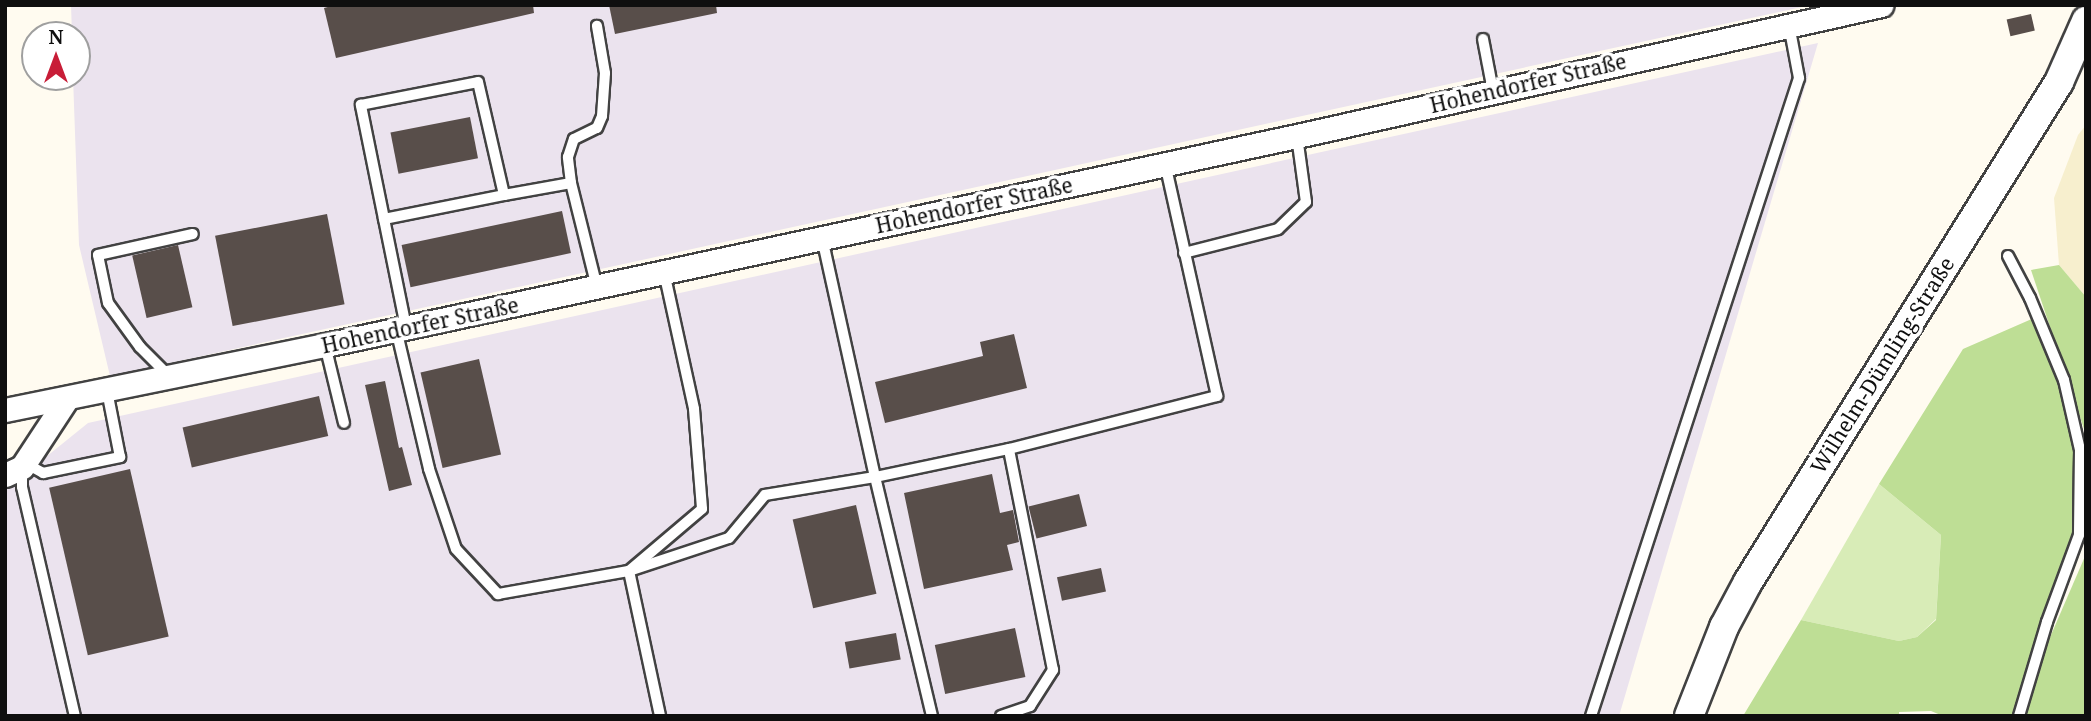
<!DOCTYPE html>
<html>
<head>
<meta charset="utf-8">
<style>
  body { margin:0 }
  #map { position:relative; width:2091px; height:721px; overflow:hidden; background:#fffbf0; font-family:"Noto Serif",serif }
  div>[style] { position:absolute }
  .industrial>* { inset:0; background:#ebe3ee }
  .farmland>* { inset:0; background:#f7efce }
  .green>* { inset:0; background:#d8ecb7 }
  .forest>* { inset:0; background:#bede95 }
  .building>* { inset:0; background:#584e4a; transform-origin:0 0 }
  .roads { filter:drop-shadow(2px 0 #424242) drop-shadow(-2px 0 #424242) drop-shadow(0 2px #424242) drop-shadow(0 -2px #424242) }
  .service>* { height:10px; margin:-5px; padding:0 5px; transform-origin:5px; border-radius:5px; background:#fff }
  .minor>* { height:23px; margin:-11.5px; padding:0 11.5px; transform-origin:11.5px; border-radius:11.5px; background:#fff }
  .tertiary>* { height:28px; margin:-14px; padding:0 14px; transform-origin:14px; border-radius:14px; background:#fff }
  span { translate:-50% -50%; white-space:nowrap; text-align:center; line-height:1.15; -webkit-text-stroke:7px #fff; paint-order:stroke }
  .street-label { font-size:21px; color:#0f0f0f }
  .frame { position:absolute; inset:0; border:7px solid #0f0f0f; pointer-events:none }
  .north { position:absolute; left:21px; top:21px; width:70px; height:70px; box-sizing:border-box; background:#fff; border:2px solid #9f9f9f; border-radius:50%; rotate:0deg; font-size:19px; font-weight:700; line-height:28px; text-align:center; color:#0f0f0f }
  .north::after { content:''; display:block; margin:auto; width:24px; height:32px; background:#c81d37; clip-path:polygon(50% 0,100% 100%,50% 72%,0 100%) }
</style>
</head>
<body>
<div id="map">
  <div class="industrial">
    <i style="clip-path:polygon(71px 5px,1811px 5px,110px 376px,79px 245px,73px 77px,77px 77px,77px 35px,72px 35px)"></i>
    <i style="clip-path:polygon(1818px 43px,1619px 716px,5px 716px,5px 490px,88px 423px)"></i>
  </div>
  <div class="farmland">
    <i style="clip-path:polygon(2086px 125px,2086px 297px,2059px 265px,2054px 198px,2078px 135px)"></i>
  </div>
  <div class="green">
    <i style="clip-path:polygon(1879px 484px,1941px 535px,1936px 619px,1917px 637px,1899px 641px,1801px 620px)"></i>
  </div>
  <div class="forest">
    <i style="clip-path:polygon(2059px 265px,2086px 297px,2086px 435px,2031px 270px)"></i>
    <i style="clip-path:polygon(2034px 318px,2062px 384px,2076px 452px,2075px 531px,2012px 716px,1943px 716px,1931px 711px,1899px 712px,1899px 716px,1743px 716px,1801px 620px,1899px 641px,1917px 637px,1936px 620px,1941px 535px,1879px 484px,1963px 349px)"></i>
    <i style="clip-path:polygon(2086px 554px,2086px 716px,2026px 716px,2038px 665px)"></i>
  </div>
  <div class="building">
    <i style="clip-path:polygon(335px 5px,533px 5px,534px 13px,336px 58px,324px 8px)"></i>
    <i style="clip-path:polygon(609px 5px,716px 5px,717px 13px,615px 34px)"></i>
    <i style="left:2031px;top:14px;width:17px;height:25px;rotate:77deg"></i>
    <i style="left:470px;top:117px;width:42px;height:81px;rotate:79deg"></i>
    <i style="left:562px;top:211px;width:43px;height:164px;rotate:78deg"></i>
    <i style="left:327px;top:214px;width:92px;height:114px;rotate:79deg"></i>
    <i style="left:178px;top:245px;width:64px;height:47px;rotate:77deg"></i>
    <i style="clip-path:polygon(1014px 334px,1027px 388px,885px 423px,875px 382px,983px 356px,980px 342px)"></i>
    <i style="left:479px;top:359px;width:98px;height:60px;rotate:77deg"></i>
    <i style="clip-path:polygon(385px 381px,399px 448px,402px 447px,412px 485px,389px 491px,365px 385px)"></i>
    <i style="left:319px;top:396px;width:41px;height:140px;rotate:77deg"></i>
    <i style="left:130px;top:469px;width:172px;height:83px;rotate:77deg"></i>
    <i style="clip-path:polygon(992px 474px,1000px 513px,1013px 510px,1019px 542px,1007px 545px,1013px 570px,924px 589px,904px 493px)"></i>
    <i style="left:1079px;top:494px;width:33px;height:52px;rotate:76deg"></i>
    <i style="left:856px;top:505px;width:91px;height:65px;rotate:77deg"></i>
    <i style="left:1101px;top:568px;width:24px;height:45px;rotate:78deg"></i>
    <i style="left:1015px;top:628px;width:50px;height:82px;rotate:78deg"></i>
    <i style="left:896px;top:633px;width:27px;height:52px;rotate:80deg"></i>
  </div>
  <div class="roads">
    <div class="service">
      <i style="left:1483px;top:39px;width:53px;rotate:79.1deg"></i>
      <i style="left:571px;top:183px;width:26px;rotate:-97deg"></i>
      <i style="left:568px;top:157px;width:19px;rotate:-72deg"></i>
      <i style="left:574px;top:139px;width:25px;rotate:-26deg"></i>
      <i style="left:597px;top:128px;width:13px;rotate:-67deg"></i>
      <i style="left:602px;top:116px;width:43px;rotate:-86deg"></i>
      <i style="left:605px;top:73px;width:48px;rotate:-99.7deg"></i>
      <i style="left:384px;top:219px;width:122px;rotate:-11.3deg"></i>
      <i style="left:1184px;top:253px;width:97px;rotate:-14.3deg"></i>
      <i style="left:1278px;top:229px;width:39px;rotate:-44deg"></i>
      <i style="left:1306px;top:202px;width:67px;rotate:-97.8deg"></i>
      <i style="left:2008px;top:256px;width:47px;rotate:62.4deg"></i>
      <i style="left:2030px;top:298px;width:89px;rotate:67.5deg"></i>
      <i style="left:2064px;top:380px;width:72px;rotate:77.1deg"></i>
      <i style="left:2080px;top:450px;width:85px;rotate:90.7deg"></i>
      <i style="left:2079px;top:535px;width:93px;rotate:110.2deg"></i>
      <i style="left:2047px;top:622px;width:98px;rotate:106.6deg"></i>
      <i style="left:664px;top:272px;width:140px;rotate:77.6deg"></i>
      <i style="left:694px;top:409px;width:100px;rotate:85.4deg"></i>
      <i style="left:702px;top:509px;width:96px;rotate:139.7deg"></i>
      <i style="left:629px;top:571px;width:105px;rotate:-18.3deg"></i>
      <i style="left:729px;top:538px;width:56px;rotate:-50.1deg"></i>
      <i style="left:765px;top:495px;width:111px;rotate:-9.3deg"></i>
      <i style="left:875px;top:477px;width:245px;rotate:-102.5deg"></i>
      <i style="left:406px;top:327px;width:227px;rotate:-101.5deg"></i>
      <i style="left:361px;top:105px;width:119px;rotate:-11.1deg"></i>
      <i style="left:478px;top:82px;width:116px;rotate:77deg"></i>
      <i style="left:504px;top:195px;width:68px;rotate:-10.2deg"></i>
      <i style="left:571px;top:183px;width:107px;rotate:76deg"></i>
      <i style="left:396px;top:329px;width:144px;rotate:76.7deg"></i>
      <i style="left:429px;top:469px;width:84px;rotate:71.4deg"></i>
      <i style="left:456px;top:549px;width:62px;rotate:47deg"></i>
      <i style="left:498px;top:594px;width:133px;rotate:-10deg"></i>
      <i style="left:629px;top:571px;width:148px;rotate:77.9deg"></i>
      <i style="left:325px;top:345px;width:80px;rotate:76.3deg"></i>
      <i style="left:169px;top:376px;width:41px;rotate:-135deg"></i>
      <i style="left:140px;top:347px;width:54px;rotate:-126deg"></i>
      <i style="left:108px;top:303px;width:49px;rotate:-101.8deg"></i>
      <i style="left:98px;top:255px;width:97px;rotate:-12.5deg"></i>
      <i style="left:25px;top:463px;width:21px;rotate:29deg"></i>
      <i style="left:43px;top:473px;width:79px;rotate:-11.7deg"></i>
      <i style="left:120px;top:457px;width:67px;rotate:-101.1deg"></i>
      <i style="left:22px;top:467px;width:20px;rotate:90deg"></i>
      <i style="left:22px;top:487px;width:235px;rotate:77deg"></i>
      <i style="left:932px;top:716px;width:246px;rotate:-103.4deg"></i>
      <i style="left:875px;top:477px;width:137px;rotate:-11.8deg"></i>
      <i style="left:1009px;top:449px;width:215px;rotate:-14.3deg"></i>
      <i style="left:1217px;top:396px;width:238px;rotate:-102.6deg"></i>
      <i style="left:1001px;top:716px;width:31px;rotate:-19deg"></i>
      <i style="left:1030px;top:706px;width:43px;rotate:-57.4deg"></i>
      <i style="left:1053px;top:670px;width:225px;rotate:-101.3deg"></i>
      <i style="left:1591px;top:716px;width:671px;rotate:-71.94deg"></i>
      <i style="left:1799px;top:78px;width:54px;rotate:-100.7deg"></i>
    </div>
    <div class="minor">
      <i style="left:5px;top:410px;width:327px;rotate:-11.5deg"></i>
      <i style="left:325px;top:345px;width:994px;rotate:-12.14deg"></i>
      <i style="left:1297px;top:136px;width:599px;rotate:-12.64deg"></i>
      <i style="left:5px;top:475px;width:19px;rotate:-25deg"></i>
      <i style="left:22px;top:467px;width:80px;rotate:-56.7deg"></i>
    </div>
    <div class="tertiary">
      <i style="left:1689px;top:716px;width:96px;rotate:-68.5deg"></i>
      <i style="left:1724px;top:627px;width:51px;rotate:-61.9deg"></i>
      <i style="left:1748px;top:582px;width:589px;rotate:-58.12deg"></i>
      <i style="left:2059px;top:82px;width:67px;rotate:-66.1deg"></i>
    </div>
  </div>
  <div class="street-label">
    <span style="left:1528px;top:83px;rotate:-13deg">Hohendorfer Straße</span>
    <span style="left:974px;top:205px;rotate:-12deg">Hohendorfer Straße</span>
    <span style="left:420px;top:325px;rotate:-12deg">Hohendorfer Straße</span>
    <span style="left:1882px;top:365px;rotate:-58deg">Wilhelm-Dümling-Straße</span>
  </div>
  <div class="frame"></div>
  <div class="north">N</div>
</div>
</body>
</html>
